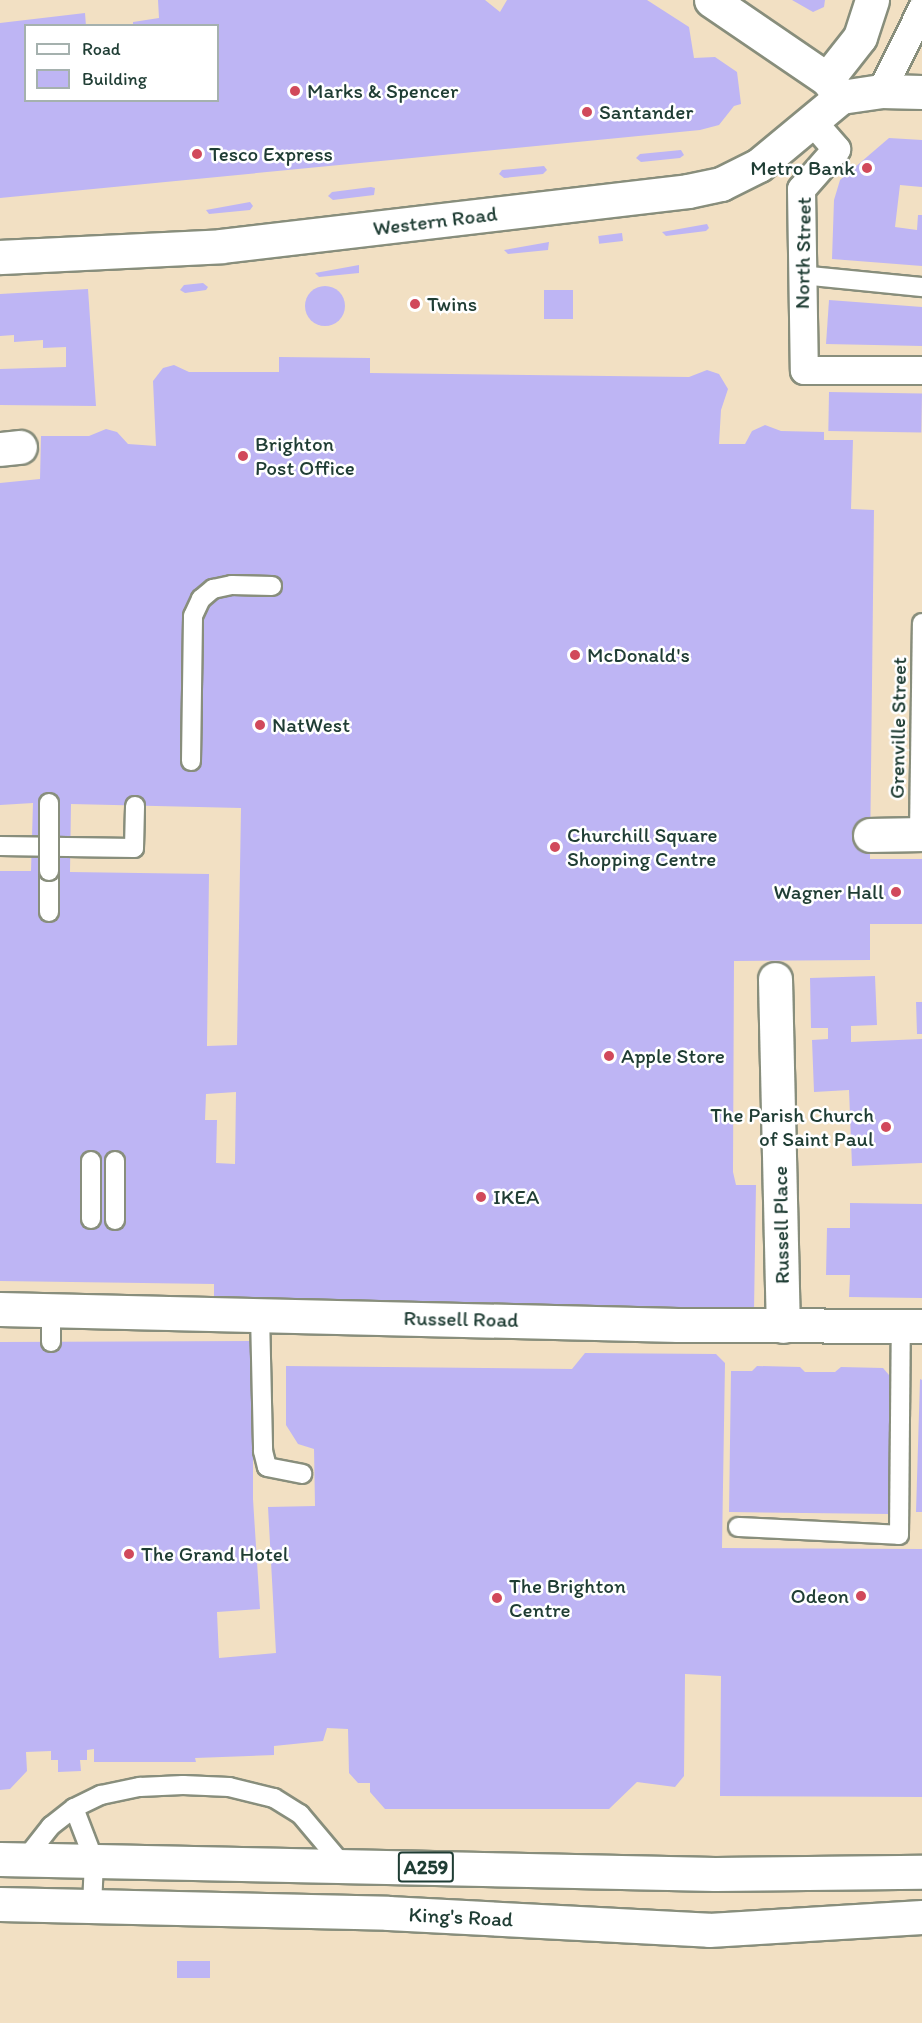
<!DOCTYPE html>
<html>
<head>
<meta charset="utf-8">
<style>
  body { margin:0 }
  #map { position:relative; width:922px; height:2023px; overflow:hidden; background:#f2e0c3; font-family:Itim,sans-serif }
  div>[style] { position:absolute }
  .building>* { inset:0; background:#beb5f4; transform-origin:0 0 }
  .round { border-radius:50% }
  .roads { filter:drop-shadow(2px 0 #888e7c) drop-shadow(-2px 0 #888e7c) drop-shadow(0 2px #888e7c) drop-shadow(0 -2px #888e7c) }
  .service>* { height:18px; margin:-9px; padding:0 9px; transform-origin:9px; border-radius:9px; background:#fff }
  .pedestrian>* { height:27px; margin:-13.5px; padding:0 13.5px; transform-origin:13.5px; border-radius:13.5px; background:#fff }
  .minor>* { height:33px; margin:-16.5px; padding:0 16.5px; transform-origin:16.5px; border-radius:16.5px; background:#fff }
  .tertiary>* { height:33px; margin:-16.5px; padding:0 16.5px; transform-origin:16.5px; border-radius:16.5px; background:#fff }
  .primary>* { height:33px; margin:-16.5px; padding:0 16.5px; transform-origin:16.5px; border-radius:16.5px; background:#fff }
  .bridges { filter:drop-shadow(2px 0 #888e7c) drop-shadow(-2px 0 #888e7c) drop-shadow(0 2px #888e7c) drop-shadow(0 -2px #888e7c) }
  .service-bridge>* { height:18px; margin:-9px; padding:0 9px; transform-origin:9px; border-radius:9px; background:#fff }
  .dots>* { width:16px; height:16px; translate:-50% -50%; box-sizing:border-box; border:3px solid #fff; border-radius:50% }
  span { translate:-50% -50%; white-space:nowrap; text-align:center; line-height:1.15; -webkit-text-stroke:5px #fff; paint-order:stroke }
  .shield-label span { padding:2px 4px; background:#fff; border:2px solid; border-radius:4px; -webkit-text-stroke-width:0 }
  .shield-label { font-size:20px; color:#1f3d34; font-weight:700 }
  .poi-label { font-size:21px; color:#1f3d34 }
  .left { translate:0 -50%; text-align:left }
  .right { translate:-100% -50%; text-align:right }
  .street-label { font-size:21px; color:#1f3d34 }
  .legend { position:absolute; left:24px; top:24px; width:195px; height:78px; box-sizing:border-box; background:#fff; border:2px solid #a5b1ae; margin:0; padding:8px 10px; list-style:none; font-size:18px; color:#1f3d34 }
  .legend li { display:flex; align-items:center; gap:12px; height:30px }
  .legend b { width:30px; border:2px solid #a5b1ae }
</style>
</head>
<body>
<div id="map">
  <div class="building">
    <i style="clip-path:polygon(158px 0,485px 0,500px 12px,507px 0,647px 0,689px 27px,694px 58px,715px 57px,737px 72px,741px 104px,734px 106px,719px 125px,700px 130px,0 198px,0 23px,85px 13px,86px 26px,26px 26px,26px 100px,218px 100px,218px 26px,133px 26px,133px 22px,159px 18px)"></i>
    <i style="clip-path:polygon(792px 0,825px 0,824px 7px,813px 12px)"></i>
    <i style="clip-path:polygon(889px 138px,922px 140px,922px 187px,900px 185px,895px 227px,917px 230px,918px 215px,922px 215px,922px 266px,832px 259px,834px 200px,840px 180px)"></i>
    <i style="clip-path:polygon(681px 150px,684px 155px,680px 158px,641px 162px,636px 158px,640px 154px)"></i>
    <i style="clip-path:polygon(544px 166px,547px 170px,543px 174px,504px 178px,499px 174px,502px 170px)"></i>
    <i style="clip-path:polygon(371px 187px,375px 188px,374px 195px,333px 200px,328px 196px,332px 192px)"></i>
    <i style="clip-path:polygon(250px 202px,253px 206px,250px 210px,209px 214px,206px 210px)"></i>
    <i style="clip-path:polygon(707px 224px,709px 228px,706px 231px,666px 236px,662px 232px)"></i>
    <i style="left:622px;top:233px;width:8px;height:24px;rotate:83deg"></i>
    <i style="clip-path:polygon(549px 242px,548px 250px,508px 254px,504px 250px)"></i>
    <i style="clip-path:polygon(359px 265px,359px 273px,319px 277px,315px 273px)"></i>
    <i style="clip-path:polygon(203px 283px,208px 287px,206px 290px,185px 293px,180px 290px,184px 285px)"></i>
    <i class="round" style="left:305px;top:286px;width:40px;height:40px"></i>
    <i style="clip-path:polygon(88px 289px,96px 406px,0 405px,0 369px,66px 367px,66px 347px,43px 348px,43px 340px,14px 342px,14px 335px,0 336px,0 294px)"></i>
    <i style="left:544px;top:290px;width:29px;height:29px"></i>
    <i style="clip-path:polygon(829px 300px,922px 307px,922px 346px,826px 344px)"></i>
    <i style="clip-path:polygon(evenodd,279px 357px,370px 358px,370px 373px,689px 377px,707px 370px,719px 374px,728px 389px,721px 410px,719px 444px,745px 444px,752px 431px,765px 425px,781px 431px,824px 432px,824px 440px,853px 440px,851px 509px,874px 510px,870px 859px,922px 859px,922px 924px,870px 924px,870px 960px,734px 961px,733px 1172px,736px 1185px,756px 1185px,754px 1311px,214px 1301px,214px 1284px,0 1281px,0 871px,31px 871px,33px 803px,0 805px,0 483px,40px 479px,41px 436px,89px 436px,106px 429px,117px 432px,128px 444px,156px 446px,153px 381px,163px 368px,174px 365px,189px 372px,279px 372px,279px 357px,71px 804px,241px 808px,237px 1045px,207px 1046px,209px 874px,70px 872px,71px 804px,279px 357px,236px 1092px,235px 1164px,216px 1163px,217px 1120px,205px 1120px,206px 1094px,236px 1092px)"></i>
    <i style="left:829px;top:392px;width:93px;height:39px;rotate:1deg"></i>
    <i style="clip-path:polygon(875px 976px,877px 1025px,851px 1026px,851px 1042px,922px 1039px,922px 1163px,852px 1166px,849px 1090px,814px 1092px,812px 1040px,828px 1039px,828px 1028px,811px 1028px,810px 978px)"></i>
    <i style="clip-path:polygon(916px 1002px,922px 1002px,922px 1034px,917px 1034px)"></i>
    <i style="clip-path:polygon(850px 1203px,922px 1204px,922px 1298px,849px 1297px,850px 1275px,826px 1275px,827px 1228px,850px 1228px)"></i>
    <i style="clip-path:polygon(253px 1341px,253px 1499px,260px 1609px,217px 1612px,219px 1658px,276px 1653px,268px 1507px,315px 1506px,314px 1449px,298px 1444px,286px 1425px,286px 1366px,572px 1369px,585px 1353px,716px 1354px,725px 1363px,722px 1548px,922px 1549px,922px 1797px,720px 1796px,721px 1676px,685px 1674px,684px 1776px,675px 1787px,637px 1782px,609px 1809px,385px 1809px,370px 1792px,370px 1783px,358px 1783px,349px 1773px,348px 1729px,327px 1728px,323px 1741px,274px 1746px,274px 1755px,195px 1758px,196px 1762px,94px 1762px,94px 1749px,87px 1750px,87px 1760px,80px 1760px,81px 1771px,58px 1772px,58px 1760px,51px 1760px,51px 1751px,26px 1752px,27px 1771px,10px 1789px,0 1790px,0 1342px)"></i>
    <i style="clip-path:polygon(757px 1366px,800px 1367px,805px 1372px,835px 1372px,841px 1367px,883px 1368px,889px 1375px,889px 1514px,729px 1512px,731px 1371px,752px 1371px)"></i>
    <i style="clip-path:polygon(920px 1379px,922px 1380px,922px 1512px,916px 1512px)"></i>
    <i style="left:177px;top:1961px;width:33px;height:17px"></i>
  </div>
  <div class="roads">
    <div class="service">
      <i style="left:801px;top:275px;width:122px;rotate:5.7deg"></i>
      <i style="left:191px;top:761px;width:145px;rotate:-89.2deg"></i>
      <i style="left:193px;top:616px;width:19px;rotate:-65deg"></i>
      <i style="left:201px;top:599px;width:16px;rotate:-40deg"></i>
      <i style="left:213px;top:589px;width:19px;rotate:-12deg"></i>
      <i style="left:232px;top:585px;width:40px;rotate:1.4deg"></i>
      <i style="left:919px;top:834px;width:211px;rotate:-89.2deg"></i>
      <i style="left:0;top:846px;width:134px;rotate:0.9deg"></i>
      <i style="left:134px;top:848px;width:42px;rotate:-88.6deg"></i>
      <i style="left:49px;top:912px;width:41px;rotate:-90deg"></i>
      <i style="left:91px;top:1161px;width:58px;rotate:90deg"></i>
      <i style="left:115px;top:1220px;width:59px;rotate:-90deg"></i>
      <i style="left:260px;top:1314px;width:137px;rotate:88.7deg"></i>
      <i style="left:263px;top:1451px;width:16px;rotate:76deg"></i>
      <i style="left:267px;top:1467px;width:36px;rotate:11deg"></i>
      <i style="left:51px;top:1342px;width:35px;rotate:-90deg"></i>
      <i style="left:738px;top:1527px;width:161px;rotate:2.8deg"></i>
      <i style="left:899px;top:1535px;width:209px;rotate:-89.5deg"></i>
      <i style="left:74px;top:1808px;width:56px;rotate:69deg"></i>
      <i style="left:94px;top:1860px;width:47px;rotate:92.4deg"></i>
      <i style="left:25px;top:1859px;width:42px;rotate:-51.8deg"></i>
      <i style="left:51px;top:1826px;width:29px;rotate:-38deg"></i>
      <i style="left:74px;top:1808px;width:30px;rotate:-26deg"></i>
      <i style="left:101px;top:1795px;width:40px;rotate:-12deg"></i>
      <i style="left:140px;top:1787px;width:43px;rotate:-2.7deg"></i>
      <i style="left:183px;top:1785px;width:46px;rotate:2.5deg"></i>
      <i style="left:229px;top:1787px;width:46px;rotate:13.7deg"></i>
      <i style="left:274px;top:1798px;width:31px;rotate:32deg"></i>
      <i style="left:300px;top:1814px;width:67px;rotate:49.9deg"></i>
    </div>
    <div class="pedestrian">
      <i style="left:881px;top:91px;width:93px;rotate:-63.7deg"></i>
      <i style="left:812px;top:121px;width:37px;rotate:49deg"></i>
      <i style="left:836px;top:149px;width:53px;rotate:131.2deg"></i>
      <i style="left:801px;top:189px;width:181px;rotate:89.1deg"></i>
      <i style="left:804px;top:370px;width:118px"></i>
    </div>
    <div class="minor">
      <i style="left:827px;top:79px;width:53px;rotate:-51.8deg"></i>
      <i style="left:860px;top:37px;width:39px;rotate:-72deg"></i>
      <i style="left:0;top:449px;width:20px;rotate:-6deg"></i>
      <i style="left:870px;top:835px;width:52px;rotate:-1.1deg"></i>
      <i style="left:775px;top:979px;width:347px;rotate:88.7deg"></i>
    </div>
    <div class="tertiary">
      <i style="left:711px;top:0;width:140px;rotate:34.3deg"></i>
      <i style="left:827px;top:79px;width:23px;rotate:52deg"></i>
      <i style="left:841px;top:97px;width:40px;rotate:-8.5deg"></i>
      <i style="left:881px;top:91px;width:41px;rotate:1.4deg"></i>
      <i style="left:0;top:257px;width:221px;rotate:-2.8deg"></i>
      <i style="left:221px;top:246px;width:470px;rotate:-6.7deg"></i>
      <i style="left:688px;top:191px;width:34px;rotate:-12deg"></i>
      <i style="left:721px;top:184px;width:42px;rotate:-26.6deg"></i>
      <i style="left:759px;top:165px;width:107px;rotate:-39.7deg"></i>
      <i style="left:0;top:1309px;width:678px;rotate:1.35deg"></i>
      <i style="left:678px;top:1325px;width:244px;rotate:0.2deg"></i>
    </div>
    <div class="primary">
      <i style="left:0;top:1859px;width:715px;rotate:1.2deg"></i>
      <i style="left:715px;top:1874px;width:207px;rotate:-0.6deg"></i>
      <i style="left:0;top:1904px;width:388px;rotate:1.3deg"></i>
      <i style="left:388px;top:1913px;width:321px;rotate:3deg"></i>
      <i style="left:709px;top:1930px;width:213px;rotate:-3.5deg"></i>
    </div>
  </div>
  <div class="bridges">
    <div class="service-bridge">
      <i style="left:49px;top:803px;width:68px;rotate:90deg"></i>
    </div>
  </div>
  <div class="dots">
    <i style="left:295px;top:91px;background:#d1495b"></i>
    <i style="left:587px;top:112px;background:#d1495b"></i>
    <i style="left:197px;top:154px;background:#d1495b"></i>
    <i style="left:867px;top:168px;background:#d1495b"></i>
    <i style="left:415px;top:304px;background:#d1495b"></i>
    <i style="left:243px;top:456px;background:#d1495b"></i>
    <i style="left:575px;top:655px;background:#d1495b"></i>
    <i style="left:260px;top:725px;background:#d1495b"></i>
    <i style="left:555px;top:847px;background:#d1495b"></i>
    <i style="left:896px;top:892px;background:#d1495b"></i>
    <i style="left:609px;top:1056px;background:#d1495b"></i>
    <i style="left:886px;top:1127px;background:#d1495b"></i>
    <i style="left:481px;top:1197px;background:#d1495b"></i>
    <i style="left:129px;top:1554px;background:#d1495b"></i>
    <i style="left:861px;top:1596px;background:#d1495b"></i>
    <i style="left:497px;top:1598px;background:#d1495b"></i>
  </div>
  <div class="shield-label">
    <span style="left:426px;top:1867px">A259</span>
  </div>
  <div class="poi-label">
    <span class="left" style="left:307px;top:91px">Marks &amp; Spencer</span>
    <span class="left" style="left:599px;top:112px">Santander</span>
    <span class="left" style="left:209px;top:154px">Tesco Express</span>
    <span class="right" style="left:855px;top:168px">Metro Bank</span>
    <span class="left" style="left:427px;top:304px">Twins</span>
    <span class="left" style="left:255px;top:456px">Brighton<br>Post Office</span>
    <span class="left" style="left:587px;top:655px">McDonald's</span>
    <span class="left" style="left:272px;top:725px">NatWest</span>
    <span class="left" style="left:567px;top:847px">Churchill Square<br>Shopping Centre</span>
    <span class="right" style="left:884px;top:892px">Wagner Hall</span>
    <span class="left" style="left:621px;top:1056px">Apple Store</span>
    <span class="right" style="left:874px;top:1127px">The Parish Church<br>of Saint Paul</span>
    <span class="left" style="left:493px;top:1197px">IKEA</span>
    <span class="left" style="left:141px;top:1554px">The Grand Hotel</span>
    <span class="left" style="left:509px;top:1598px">The Brighton<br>Centre</span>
    <span class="right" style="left:849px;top:1596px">Odeon</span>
  </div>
  <div class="street-label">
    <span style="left:435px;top:221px;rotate:-7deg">Western Road</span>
    <span style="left:803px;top:253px;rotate:-89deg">North Street</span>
    <span style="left:898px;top:728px;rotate:-89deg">Grenville Street</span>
    <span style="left:781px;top:1225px;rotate:-91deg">Russell Place</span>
    <span style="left:461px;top:1319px;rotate:1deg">Russell Road</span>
    <span style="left:461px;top:1917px;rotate:3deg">King's Road</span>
  </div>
  <ul class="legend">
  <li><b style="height:8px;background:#fff"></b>Road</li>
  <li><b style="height:16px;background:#beb5f4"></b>Building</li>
  </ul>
</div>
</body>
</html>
